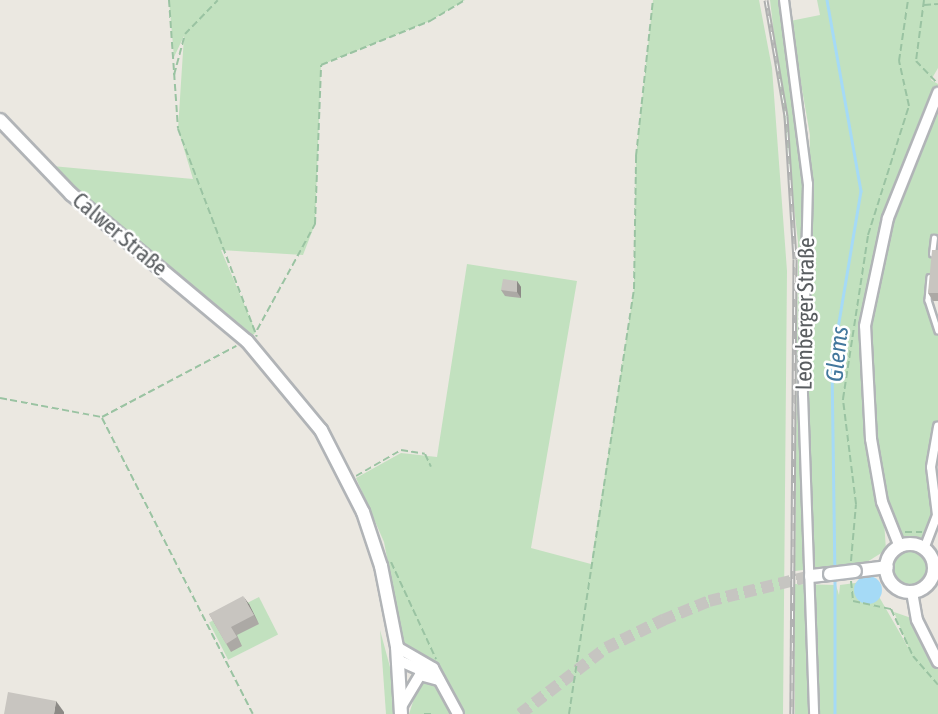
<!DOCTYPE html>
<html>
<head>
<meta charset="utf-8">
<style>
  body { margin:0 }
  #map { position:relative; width:938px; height:714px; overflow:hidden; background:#ebe8e1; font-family:"Asap Condensed",sans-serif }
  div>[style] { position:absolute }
  .green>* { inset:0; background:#c2e1bf; transform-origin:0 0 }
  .round { border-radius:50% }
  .water>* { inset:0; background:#a5daf6 }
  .stream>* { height:2.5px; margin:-1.25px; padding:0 1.25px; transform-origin:1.25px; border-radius:1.25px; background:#a5daf6 }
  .secondary-tunnel>* { height:12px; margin-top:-6px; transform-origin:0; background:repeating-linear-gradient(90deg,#c6c5c1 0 12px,transparent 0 18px) }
  .path>* { height:2px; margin-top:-1px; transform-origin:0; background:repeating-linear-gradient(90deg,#9ac3a2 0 7px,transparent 0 10.5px) }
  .roads { filter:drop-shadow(2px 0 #b1b4b7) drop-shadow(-2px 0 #b1b4b7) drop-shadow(0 2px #b1b4b7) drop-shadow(0 -2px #b1b4b7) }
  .service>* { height:4.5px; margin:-2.25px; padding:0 2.25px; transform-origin:2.25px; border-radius:2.25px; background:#fff }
  .minor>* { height:8px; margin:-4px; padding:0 4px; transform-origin:4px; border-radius:4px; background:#fff }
  .tertiary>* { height:10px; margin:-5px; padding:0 5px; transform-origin:5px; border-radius:5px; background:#fff }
  .secondary>* { height:12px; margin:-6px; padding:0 6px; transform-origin:6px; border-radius:6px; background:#fff }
  .secondary>.ring { margin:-6px; padding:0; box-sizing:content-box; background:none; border:12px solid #fff; border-radius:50% }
  .rail>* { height:5px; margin-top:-2.5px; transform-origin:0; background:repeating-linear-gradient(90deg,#fff 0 8px,#afb0b0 0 16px); box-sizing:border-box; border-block:2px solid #afb0b0 }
  .bridges { filter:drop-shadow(2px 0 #b2b6ba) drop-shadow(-2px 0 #b2b6ba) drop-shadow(0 2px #b2b6ba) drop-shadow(0 -2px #b2b6ba) }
  .secondary-bridge>* { height:12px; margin:-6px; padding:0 6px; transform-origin:6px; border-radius:6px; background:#fff }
  .wall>* { inset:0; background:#aca9a5 }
  .shaded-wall>* { inset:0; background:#8c8a86 }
  .building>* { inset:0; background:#c8c5c0 }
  span { translate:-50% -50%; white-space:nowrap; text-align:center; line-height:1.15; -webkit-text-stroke:5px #fff; paint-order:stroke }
  .street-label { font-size:23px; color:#595d60 }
  .water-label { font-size:24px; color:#42779d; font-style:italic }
</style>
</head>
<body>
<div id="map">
  <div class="green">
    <i style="clip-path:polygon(169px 0,465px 0,430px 21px,321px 65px,315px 224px,303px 255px,221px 250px,256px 332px,247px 341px,41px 165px,193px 179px,178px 129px,184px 36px,174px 57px)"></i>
    <i style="clip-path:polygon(653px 0,759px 0,772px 68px,787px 271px,783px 714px,463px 714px,437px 663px,404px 648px,384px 542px,356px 478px,401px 453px,437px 457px,467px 264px,577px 281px,531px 548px,591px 564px,634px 289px,636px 156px)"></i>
    <i style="clip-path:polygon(770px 0,781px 0,802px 119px,808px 250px,810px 135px,790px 21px,820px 15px,817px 0,938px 0,938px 68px,931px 80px,938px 84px,938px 244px,935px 240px,928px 300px,938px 323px,938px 427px,928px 481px,935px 528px,924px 549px,900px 547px,883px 506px,886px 550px,867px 562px,795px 571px,798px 242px)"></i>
    <i class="round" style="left:892px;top:550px;width:38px;height:38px"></i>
    <i style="clip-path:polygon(870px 581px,909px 649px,894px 612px,917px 620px,938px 662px,938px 714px,795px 714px,794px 584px,836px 585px,839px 595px,840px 585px)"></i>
    <i style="left:259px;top:597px;width:42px;height:56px;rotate:63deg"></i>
    <i style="clip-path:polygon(380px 630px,390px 667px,394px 714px,386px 714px)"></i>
    <i style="clip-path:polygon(420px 680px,438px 688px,451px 714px,409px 714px)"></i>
  </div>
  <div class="water">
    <i class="round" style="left:854px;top:576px;width:28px;height:28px"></i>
  </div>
  <div class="stream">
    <i style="left:827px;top:0;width:194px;rotate:79.9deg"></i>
    <i style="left:861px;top:191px;width:175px;rotate:99.5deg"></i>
    <i style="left:832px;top:364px;width:204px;rotate:89.2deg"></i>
    <i style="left:835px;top:578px;width:136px;rotate:90deg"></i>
  </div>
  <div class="secondary-tunnel">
    <i style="left:520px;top:714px;width:108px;rotate:-37.5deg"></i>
    <i style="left:606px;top:648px;width:64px;rotate:-26.2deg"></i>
    <i style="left:663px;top:620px;width:50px;rotate:-22.4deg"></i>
    <i style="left:709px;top:601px;width:105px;rotate:-13.8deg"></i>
  </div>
  <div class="path">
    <i style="left:169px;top:0;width:129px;rotate:86deg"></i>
    <i style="left:178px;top:129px;width:222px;rotate:69.2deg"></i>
    <i style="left:924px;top:0;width:62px;rotate:97.5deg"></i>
    <i style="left:916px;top:61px;width:30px;rotate:46deg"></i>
    <i style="left:924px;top:5px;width:14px;rotate:-4deg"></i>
    <i style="left:174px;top:75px;width:42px;rotate:-75deg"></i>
    <i style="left:185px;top:34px;width:47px;rotate:-45.9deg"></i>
    <i style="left:257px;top:330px;width:121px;rotate:-61.3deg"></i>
    <i style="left:315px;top:224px;width:159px;rotate:-87.8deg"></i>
    <i style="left:321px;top:65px;width:118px;rotate:-22deg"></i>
    <i style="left:430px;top:21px;width:41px;rotate:-31deg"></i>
    <i style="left:0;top:398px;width:104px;rotate:10.6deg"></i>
    <i style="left:102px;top:417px;width:152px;rotate:-27.9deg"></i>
    <i style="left:102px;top:418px;width:332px;rotate:63deg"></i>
    <i style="left:356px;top:476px;width:52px;rotate:-30deg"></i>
    <i style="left:401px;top:450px;width:24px;rotate:9deg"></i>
    <i style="left:425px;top:454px;width:14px;rotate:65deg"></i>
    <i style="left:905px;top:532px;width:17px"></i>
    <i style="left:851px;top:561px;width:57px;rotate:-85deg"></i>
    <i style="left:856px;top:504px;width:106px;rotate:-97.1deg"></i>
    <i style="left:843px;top:399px;width:166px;rotate:-81.3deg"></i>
    <i style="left:868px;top:235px;width:135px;rotate:-72.4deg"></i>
    <i style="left:909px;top:106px;width:46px;rotate:-102.5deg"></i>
    <i style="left:899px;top:61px;width:62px;rotate:-81.6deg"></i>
    <i style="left:391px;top:562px;width:107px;rotate:65.1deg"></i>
    <i style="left:851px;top:581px;width:20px;rotate:84deg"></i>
    <i style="left:853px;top:601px;width:39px;rotate:12deg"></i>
    <i style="left:891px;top:609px;width:52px;rotate:64.9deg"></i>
    <i style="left:913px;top:656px;width:38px;rotate:49deg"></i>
    <i style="left:424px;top:714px;width:8px"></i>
    <i style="left:569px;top:714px;width:430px;rotate:-81.3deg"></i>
    <i style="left:634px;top:289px;width:133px;rotate:-89.1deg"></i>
    <i style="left:636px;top:156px;width:157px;rotate:-83.8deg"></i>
  </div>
  <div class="roads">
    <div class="service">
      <i style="left:932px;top:254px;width:16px;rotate:-83deg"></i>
      <i style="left:930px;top:277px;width:23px;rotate:95deg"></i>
      <i style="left:928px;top:300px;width:32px;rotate:72deg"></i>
    </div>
    <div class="minor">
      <i style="left:784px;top:0;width:186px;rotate:82.6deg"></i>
      <i style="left:808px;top:184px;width:211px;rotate:91.4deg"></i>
      <i style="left:803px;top:395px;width:319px;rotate:88deg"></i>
      <i style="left:924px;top:549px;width:36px;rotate:-69deg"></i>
      <i style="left:937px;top:515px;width:48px;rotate:-97.1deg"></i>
      <i style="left:931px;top:467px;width:41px;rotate:-80.1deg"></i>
    </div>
    <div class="tertiary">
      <i style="left:900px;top:547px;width:48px;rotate:-111.8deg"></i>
      <i style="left:882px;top:502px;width:64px;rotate:-99.9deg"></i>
      <i style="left:871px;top:439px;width:113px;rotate:-93deg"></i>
      <i style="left:865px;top:326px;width:110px;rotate:-78deg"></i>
      <i style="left:888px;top:218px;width:135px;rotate:-68.2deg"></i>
      <i style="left:912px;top:592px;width:28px;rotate:80deg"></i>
      <i style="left:917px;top:620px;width:47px;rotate:63.4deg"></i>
      <i style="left:397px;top:647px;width:42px;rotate:30.3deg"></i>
      <i style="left:433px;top:668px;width:52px;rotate:61.5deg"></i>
      <i style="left:398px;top:660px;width:32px;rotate:24deg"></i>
      <i style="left:402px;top:705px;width:35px;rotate:-59deg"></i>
      <i style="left:420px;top:675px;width:20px;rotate:15deg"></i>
    </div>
    <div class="secondary">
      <i style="left:0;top:120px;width:103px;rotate:46.2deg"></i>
      <i style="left:71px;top:194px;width:229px;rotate:39.9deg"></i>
      <i style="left:247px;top:341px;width:116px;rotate:50.3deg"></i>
      <i style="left:321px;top:430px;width:92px;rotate:62.9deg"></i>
      <i style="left:363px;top:512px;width:57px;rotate:71.6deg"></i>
      <i style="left:381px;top:566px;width:83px;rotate:78.8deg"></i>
      <i style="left:397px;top:647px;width:67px;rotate:86.6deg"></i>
      <i class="ring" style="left:886px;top:544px;width:36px;height:36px"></i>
      <i style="left:855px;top:571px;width:32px;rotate:-7deg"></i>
      <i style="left:811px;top:576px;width:19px;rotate:-6deg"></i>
    </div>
  </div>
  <div class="rail">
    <i style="left:766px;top:0;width:118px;rotate:80.2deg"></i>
    <i style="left:786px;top:116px;width:143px;rotate:86.4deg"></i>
    <i style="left:795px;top:259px;width:455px;rotate:90.4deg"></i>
  </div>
  <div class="bridges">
    <div class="secondary-bridge">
      <i style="left:830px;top:574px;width:25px;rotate:-7deg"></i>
    </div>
  </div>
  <div class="wall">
    <i style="clip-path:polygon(938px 250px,938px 301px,933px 301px,928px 293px)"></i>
    <i style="clip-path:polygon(517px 281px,521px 287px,521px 298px,505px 296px,501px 290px)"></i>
    <i style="clip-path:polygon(249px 604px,259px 624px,237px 635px,242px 646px,231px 652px,209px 614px)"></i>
  </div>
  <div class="shaded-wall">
    <i style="clip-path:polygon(517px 281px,521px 287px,521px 298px,517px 292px)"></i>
    <i style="clip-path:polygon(243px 596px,249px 604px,259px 624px,254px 615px)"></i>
    <i style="clip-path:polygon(56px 701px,64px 712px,64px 714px,54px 714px)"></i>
  </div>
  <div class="building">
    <i style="clip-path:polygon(932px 250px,938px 250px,938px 293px,928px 293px)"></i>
    <i style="clip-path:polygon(503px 279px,517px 281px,517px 292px,501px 290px)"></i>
    <i style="clip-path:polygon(243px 596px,254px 615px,231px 627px,237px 637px,226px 644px,209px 614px)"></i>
    <i style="clip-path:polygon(8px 692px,56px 701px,54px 714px,4px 714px)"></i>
  </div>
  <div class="street-label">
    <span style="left:120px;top:234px;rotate:40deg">Calwer Straße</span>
    <span style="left:805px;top:314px;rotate:-89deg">Leonberger Straße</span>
  </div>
  <div class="water-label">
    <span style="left:837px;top:354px;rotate:-84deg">Glems</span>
  </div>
</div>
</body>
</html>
